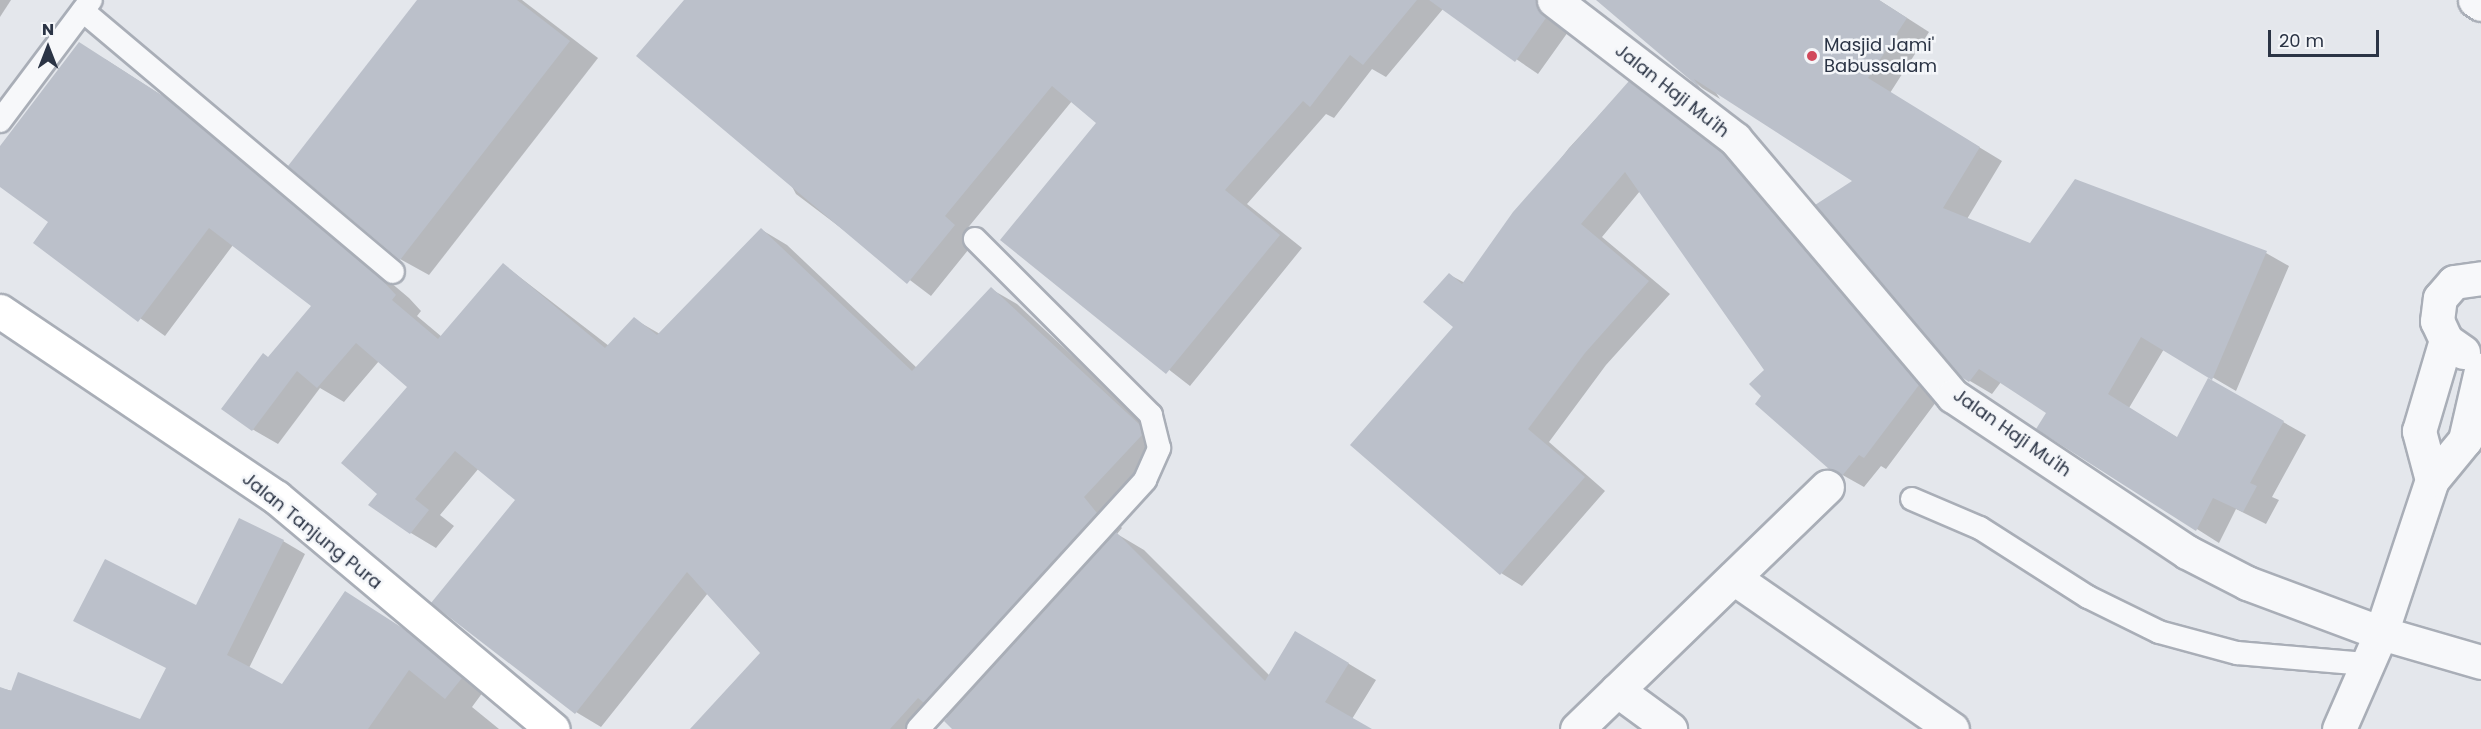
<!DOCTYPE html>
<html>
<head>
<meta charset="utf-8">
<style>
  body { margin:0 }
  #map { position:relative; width:2481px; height:729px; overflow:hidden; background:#e4e7ec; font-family:Poppins,sans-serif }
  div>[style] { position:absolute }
  .shadow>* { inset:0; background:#0003 }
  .building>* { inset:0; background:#bbc0ca }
  .roads { filter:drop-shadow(2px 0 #a9aeb7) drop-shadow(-2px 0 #a9aeb7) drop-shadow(0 2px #a9aeb7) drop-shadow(0 -2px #a9aeb7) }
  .lane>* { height:22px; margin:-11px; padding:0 11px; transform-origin:11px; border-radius:11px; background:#f7f8fa }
  .street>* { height:33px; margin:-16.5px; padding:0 16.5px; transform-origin:16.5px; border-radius:16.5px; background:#f7f8fa }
  .secondary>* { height:33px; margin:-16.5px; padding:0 16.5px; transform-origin:16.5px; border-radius:16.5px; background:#fff }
  .dots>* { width:16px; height:16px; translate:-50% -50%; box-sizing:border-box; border:3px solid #f4f6f9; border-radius:50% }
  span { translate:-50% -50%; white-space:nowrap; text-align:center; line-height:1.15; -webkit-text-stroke:5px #f4f6f9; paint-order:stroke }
  .poi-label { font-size:18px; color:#2b3445 }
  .left { translate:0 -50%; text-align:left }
  .street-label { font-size:18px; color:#2b3445 }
  .north { position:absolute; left:18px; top:18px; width:60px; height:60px; -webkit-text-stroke:4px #f4f6f9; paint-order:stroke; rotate:0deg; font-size:16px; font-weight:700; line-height:24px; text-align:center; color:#2b3445 }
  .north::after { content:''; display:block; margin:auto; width:21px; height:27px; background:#2b3445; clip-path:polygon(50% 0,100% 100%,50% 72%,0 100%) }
  .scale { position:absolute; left:2268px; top:30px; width:111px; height:27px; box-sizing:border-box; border:3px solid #2b3445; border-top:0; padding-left:8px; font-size:18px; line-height:21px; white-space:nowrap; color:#2b3445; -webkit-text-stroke:4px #f4f6f9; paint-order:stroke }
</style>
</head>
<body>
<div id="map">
  <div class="shadow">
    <i style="clip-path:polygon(0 0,11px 0,0 17px)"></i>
    <i style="clip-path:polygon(419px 0,522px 0,598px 58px,429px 275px,400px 259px)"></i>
    <i style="clip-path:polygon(691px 0,1546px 0,1568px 32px,1538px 74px,1443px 9px,1386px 77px,1372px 69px,1334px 118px,1326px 114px,1247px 204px,1302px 248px,1190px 386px,1002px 240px,1098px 123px,1072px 101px,966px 230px,977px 239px,931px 296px,796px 194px)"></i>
    <i style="clip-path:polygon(1603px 0,1879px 0,1929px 32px,1890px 93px,2002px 161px,1967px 219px,2031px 244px,2266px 253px,2289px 266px,2236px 391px,2164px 349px,2129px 408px,2178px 438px,2209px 380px,2306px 435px,2272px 497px,2279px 500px,2266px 524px,2236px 509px,2219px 543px,2038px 428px,2048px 413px,2001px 382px,1992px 394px,1970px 381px,1855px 181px,1715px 91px,1720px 99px,1702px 88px)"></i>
    <i style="clip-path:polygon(105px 59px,192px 115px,409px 298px,421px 311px,417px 316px,442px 337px,504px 265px,609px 346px,634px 319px,660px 334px,762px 230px,787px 245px,917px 368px,991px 289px,1017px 304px,1165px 442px,1109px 513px,1122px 528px,1117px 534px,1144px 550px,1270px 676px,1324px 649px,1376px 680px,1352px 719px,1369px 729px,954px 729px,944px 713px,929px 729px,692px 729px,762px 653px,708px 593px,601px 727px,576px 712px,517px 500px,479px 468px,440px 515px,454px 526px,436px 548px,411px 533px,379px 493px,409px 387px,379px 361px,344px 402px,320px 388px,278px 444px,252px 429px,269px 358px,313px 306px,233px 245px,165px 336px,35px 243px,50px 222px,0 185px,0 149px)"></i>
    <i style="clip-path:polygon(1629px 83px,1743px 167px,1939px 398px,1886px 469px,1881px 466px,1864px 487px,1830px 468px,1764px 396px,1766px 370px,1640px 191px,1602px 237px,1670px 294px,1606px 365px,1549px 442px,1605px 491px,1522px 586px,1501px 573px,1450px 275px,1465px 283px,1569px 148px)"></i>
    <i style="clip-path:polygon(283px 541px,305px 554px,249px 668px,283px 686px,367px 606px,426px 644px,483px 692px,472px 707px,499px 729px,0 729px,0 688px,141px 721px,197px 607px)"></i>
  </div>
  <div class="building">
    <i style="clip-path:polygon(417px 0,517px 0,570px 41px,400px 260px,288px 166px)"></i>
    <i style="clip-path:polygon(684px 0,1417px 0,1363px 65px,1350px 55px,1310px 107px,1303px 101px,1225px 190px,1280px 235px,1166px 374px,1000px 240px,1096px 123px,1052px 86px,945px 216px,955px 225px,907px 284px,636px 56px)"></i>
    <i style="clip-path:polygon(1429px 0,1536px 0,1546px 18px,1515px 62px)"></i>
    <i style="clip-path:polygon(1596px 0,1879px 0,1907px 18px,1868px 78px,1980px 147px,1943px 208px,2030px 243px,2075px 179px,2267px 251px,2212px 380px,2141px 337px,2108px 394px,2177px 437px,2208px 378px,2284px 421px,2250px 483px,2257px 486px,2243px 512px,2213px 498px,2196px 531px,2036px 429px,2046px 413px,1979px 369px,1969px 382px,1960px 376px,1815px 205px,1852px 181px,1694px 79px,1701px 89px)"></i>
    <i style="clip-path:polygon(79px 42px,166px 98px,383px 281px,396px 295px,392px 300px,438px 339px,503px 263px,605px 348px,634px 317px,657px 335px,761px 228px,912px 371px,991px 287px,1140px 425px,1142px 435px,1084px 497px,1097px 513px,924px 703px,918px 698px,890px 729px,690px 729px,760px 653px,687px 572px,575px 714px,431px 603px,515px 500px,455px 451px,415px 499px,429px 510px,410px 534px,368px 505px,377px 494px,341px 463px,407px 387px,356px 343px,317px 388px,297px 371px,252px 431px,221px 409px,263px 353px,268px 357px,311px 306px,209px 228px,138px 322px,33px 243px,48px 222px,0 187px,0 146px)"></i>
    <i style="clip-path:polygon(1629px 81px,1722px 153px,1919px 385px,1864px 458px,1859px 455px,1842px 476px,1829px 469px,1755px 404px,1761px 396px,1749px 384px,1764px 370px,1625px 172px,1581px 224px,1649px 281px,1585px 353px,1528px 429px,1585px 477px,1500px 575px,1350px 445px,1453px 327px,1423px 302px,1449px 273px,1462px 284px,1513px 212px)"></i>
    <i style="clip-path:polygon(239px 518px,284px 540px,227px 655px,282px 684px,345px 591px,404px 629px,462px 678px,445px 699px,409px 670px,368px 729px,0 729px,0 687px,11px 691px,18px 672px,140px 719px,166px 668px,73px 621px,105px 559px,196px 605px)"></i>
    <i style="clip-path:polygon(1116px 532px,1265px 681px,1295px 631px,1349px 663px,1325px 702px,1372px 729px,952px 729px,944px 721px)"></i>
  </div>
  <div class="roads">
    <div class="lane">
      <i style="left:83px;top:11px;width:405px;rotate:40.1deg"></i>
      <i style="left:0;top:121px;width:151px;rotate:-53.1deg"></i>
      <i style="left:1912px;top:499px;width:74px;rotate:23.1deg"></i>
      <i style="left:1980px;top:528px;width:128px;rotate:32.6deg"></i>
      <i style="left:2088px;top:597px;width:79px;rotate:26.2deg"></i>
      <i style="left:2159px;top:632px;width:81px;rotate:15.1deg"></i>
      <i style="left:2237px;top:653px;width:129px;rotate:4.9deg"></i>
      <i style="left:918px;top:729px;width:337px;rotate:-47.6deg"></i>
      <i style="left:1145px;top:480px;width:35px;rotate:-66deg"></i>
      <i style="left:1159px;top:448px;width:34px;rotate:-104deg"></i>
      <i style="left:1151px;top:415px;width:249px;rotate:-135deg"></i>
    </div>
    <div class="street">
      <i style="left:1554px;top:0;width:228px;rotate:37.5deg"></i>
      <i style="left:1735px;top:139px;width:337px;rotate:49.7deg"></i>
      <i style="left:1953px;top:396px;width:281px;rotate:33.7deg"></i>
      <i style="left:2187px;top:552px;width:68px;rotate:27.3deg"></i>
      <i style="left:2247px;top:583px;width:143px;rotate:20.5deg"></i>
      <i style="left:2381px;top:633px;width:104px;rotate:16.2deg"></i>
      <i style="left:2475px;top:0;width:7px;rotate:34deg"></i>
      <i style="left:2463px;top:352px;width:21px;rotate:-145deg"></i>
      <i style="left:2446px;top:340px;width:21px;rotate:-115deg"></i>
      <i style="left:2437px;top:321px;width:23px;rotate:-83deg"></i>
      <i style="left:2440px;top:298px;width:21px;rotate:-49deg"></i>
      <i style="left:2454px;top:282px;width:27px;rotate:-8deg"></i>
      <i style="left:2432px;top:480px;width:51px;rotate:-104.9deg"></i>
      <i style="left:2419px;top:431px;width:95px;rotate:-73.5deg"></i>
      <i style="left:1734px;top:578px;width:265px;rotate:34.7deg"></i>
      <i style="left:1617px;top:690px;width:66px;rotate:36.3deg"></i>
      <i style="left:1577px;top:729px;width:348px;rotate:-44.1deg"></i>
      <i style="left:2339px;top:729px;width:105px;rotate:-66.4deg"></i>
      <i style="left:2381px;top:633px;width:161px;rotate:-71.6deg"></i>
      <i style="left:2432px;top:480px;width:52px;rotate:-50.5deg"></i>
      <i style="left:2465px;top:440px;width:72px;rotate:-77.1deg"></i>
    </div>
    <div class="secondary">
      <i style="left:0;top:311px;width:333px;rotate:34deg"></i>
      <i style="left:276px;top:497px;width:361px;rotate:40deg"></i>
    </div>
  </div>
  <div class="dots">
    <i style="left:1812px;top:56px;background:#d1495b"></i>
  </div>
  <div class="poi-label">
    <span class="left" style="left:1824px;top:56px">Masjid Jami'<br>Babussalam</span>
  </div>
  <div class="street-label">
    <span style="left:1672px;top:91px;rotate:38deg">Jalan Haji Mu'ih</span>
    <span style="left:2012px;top:433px;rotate:35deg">Jalan Haji Mu'ih</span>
    <span style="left:312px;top:531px;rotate:39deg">Jalan Tanjung Pura</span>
  </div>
  <div class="north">N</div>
  <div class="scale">20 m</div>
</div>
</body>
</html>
